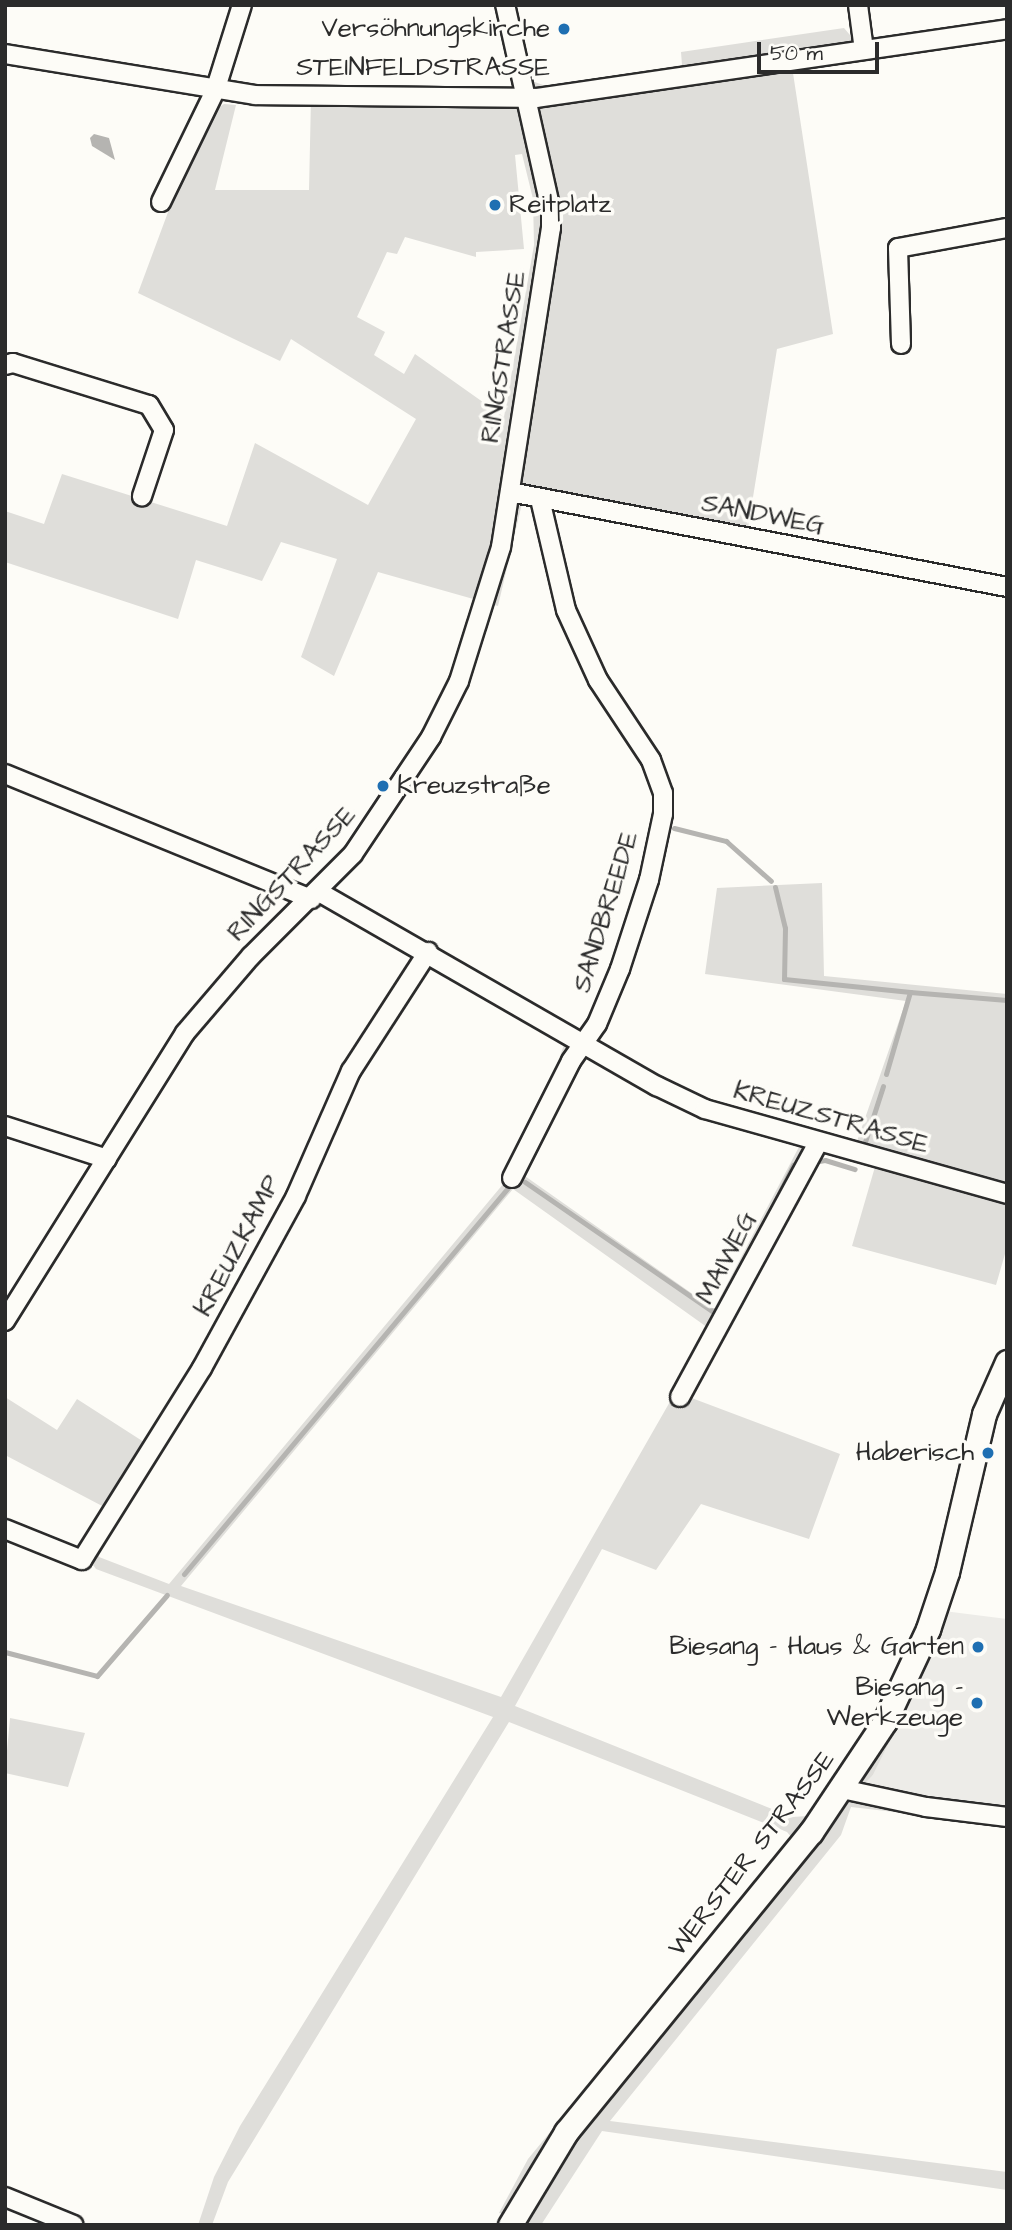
<!DOCTYPE html>
<html>
<head>
<meta charset="utf-8">
<style>
  body { margin:0 }
  #map { position:relative; width:1012px; height:2230px; overflow:hidden; background:#fdfcf7; font-family:"Architects Daughter",sans-serif }
  div>[style] { position:absolute }
  .built>* { inset:0; background:#edece8 }
  .green>* { inset:0; background:#dfdeda }
  .water>* { inset:0; background:#b5b4b1 }
  .stream>* { height:5px; margin:-2.5px; padding:0 2.5px; transform-origin:2.5px; border-radius:2.5px; background:#b5b4b1 }
  .roads { filter:drop-shadow(2px 0 #2b2b2b) drop-shadow(-2px 0 #2b2b2b) drop-shadow(0 2px #2b2b2b) drop-shadow(0 -2px #2b2b2b) }
  .minor>* { height:18px; margin:-9px; padding:0 9px; transform-origin:9px; border-radius:9px; background:#fdfcf7 }
  .major>* { height:23px; margin:-11.5px; padding:0 11.5px; transform-origin:11.5px; border-radius:11.5px; background:#fdfcf7 }
  .dots>* { width:19px; height:19px; translate:-50% -50%; box-sizing:border-box; border:4px solid #fdfcf7; border-radius:50% }
  span { translate:-50% -50%; white-space:nowrap; text-align:center; line-height:1.15; -webkit-text-stroke:7px #fdfcf7; paint-order:stroke }
  .poi-label { font-size:26px; color:#2b2b2b }
  .right { translate:-100% -50%; text-align:right }
  .left { translate:0 -50%; text-align:left }
  .street-label { font-size:26px; color:#2b2b2b }
  .frame { position:absolute; inset:0; border:7px solid #2b2b2b; pointer-events:none }
  .scale { position:absolute; left:757px; top:42px; width:122px; height:32px; box-sizing:border-box; border:4px solid #2b2b2b; border-top:0; padding-left:9px; font-size:21px; line-height:24px; white-space:nowrap; color:#2b2b2b; -webkit-text-stroke:5px #fdfcf7; paint-order:stroke }
</style>
</head>
<body>
<div id="map">
  <div class="built">
    <i style="clip-path:polygon(936px 1610px,1007px 1619px,1007px 1810px,881px 1794px,863px 1784px,873px 1775px,923px 1672px,915px 1668px)"></i>
  </div>
  <div class="green">
    <i style="clip-path:polygon(evenodd,844px 28px,861px 48px,791px 60px,833px 334px,777px 349px,748px 528px,1007px 578px,1007px 596px,523px 499px,498px 606px,378px 572px,334px 676px,301px 657px,337px 559px,281px 542px,262px 581px,196px 560px,178px 619px,5px 562px,5px 511px,44px 524px,62px 474px,227px 526px,255px 443px,368px 505px,416px 419px,291px 339px,280px 361px,138px 293px,187px 161px,210px 113px,224px 104px,236px 105px,215px 190px,309px 190px,311px 98px,509px 99px,532px 81px,546px 86px,682px 65px,681px 52px,844px 28px,522px 154px,533px 199px,534px 245px,504px 417px,415px 354px,404px 374px,374px 355px,385px 332px,357px 317px,387px 252px,397px 254px,405px 237px,476px 257px,476px 252px,524px 249px,515px 155px,522px 154px)"></i>
    <i style="clip-path:polygon(822px 883px,824px 976px,1007px 994px,1007px 1247px,996px 1285px,852px 1246px,879px 1153px,856px 1144px,906px 1001px,705px 974px,717px 888px)"></i>
    <i style="clip-path:polygon(evenodd,422px 952px,585px 1047px,522px 1174px,714px 1309px,801px 1143px,816px 1148px,755px 1278px,689px 1397px,840px 1454px,809px 1539px,701px 1504px,656px 1570px,602px 1549px,515px 1706px,792px 1817px,808px 1816px,875px 1719px,903px 1663px,924px 1672px,873px 1775px,864px 1784px,867px 1789px,1007px 1825px,851px 1807px,841px 1835px,610px 2121px,1007px 2172px,1007px 2190px,602px 2131px,541px 2225px,503px 2225px,507px 2215px,499px 2213px,528px 2159px,792px 1838px,787px 1832px,509px 1722px,228px 2182px,212px 2225px,198px 2225px,214px 2177px,240px 2126px,493px 1717px,96px 1569px,80px 1547px,106px 1508px,5px 1455px,5px 1397px,57px 1430px,77px 1399px,147px 1444px,422px 952px,436px 968px,564px 1045px,539px 1114px,504px 1183px,169px 1584px,99px 1557px,98px 1551px,248px 1298px,357px 1075px,427px 971px,436px 968px,422px 952px,513px 1189px,711px 1330px,501px 1697px,181px 1586px,513px 1189px)"></i>
    <i style="clip-path:polygon(10px 1718px,85px 1733px,68px 1787px,5px 1773px)"></i>
  </div>
  <div class="water">
    <i style="clip-path:polygon(94px 134px,109px 138px,115px 160px,92px 146px,90px 138px)"></i>
  </div>
  <div class="stream">
    <i style="left:674px;top:828px;width:54px;rotate:14deg"></i>
    <i style="left:726px;top:841px;width:60px;rotate:41.6deg"></i>
    <i style="left:775px;top:887px;width:42px;rotate:76.3deg"></i>
    <i style="left:785px;top:928px;width:51px;rotate:91.1deg"></i>
    <i style="left:784px;top:979px;width:127px;rotate:5.9deg"></i>
    <i style="left:886px;top:1074px;width:85px;rotate:-73.7deg"></i>
    <i style="left:910px;top:992px;width:97px;rotate:4.7deg"></i>
    <i style="left:863px;top:1148px;width:65px;rotate:-72.1deg"></i>
    <i style="left:813px;top:1162px;width:12px;rotate:-9deg"></i>
    <i style="left:825px;top:1160px;width:31px;rotate:17deg"></i>
    <i style="left:525px;top:1182px;width:227px;rotate:34.6deg"></i>
    <i style="left:712px;top:1311px;width:10px;rotate:-17deg"></i>
    <i style="left:756px;top:1240px;width:84px;rotate:-63.7deg"></i>
    <i style="left:184px;top:1574px;width:510px;rotate:-50.01deg"></i>
    <i style="left:5px;top:1652px;width:95px;rotate:14.6deg"></i>
    <i style="left:97px;top:1676px;width:107px;rotate:-49.2deg"></i>
  </div>
  <div class="roads">
    <div class="minor">
      <i style="left:858px;top:5px;width:45px;rotate:82.4deg"></i>
      <i style="left:5px;top:54px;width:253px;rotate:9.3deg"></i>
      <i style="left:255px;top:95px;width:281px;rotate:0.6deg"></i>
      <i style="left:536px;top:98px;width:476px;rotate:-8.3deg"></i>
      <i style="left:161px;top:202px;width:123px;rotate:-64.1deg"></i>
      <i style="left:215px;top:91px;width:90px;rotate:-72.6deg"></i>
      <i style="left:901px;top:344px;width:96px;rotate:-91.8deg"></i>
      <i style="left:898px;top:248px;width:111px;rotate:-10.4deg"></i>
      <i style="left:5px;top:365px;width:8px;rotate:-14deg"></i>
      <i style="left:13px;top:363px;width:142px;rotate:17.2deg"></i>
      <i style="left:149px;top:405px;width:29px;rotate:59deg"></i>
      <i style="left:164px;top:430px;width:70px;rotate:108.4deg"></i>
      <i style="left:510px;top:492px;width:506px;rotate:10.82deg"></i>
      <i style="left:5px;top:774px;width:331px;rotate:22.2deg"></i>
      <i style="left:319px;top:892px;width:390px;rotate:29.9deg"></i>
      <i style="left:657px;top:1086px;width:53px;rotate:25.6deg"></i>
      <i style="left:705px;top:1109px;width:314px;rotate:15.7deg"></i>
      <i style="left:5px;top:1126px;width:107px;rotate:17.9deg"></i>
      <i style="left:512px;top:1178px;width:131px;rotate:-63.2deg"></i>
      <i style="left:571px;top:1061px;width:45px;rotate:-54.9deg"></i>
      <i style="left:597px;top:1024px;width:60px;rotate:-67.3deg"></i>
      <i style="left:620px;top:969px;width:94px;rotate:-72deg"></i>
      <i style="left:649px;top:880px;width:67px;rotate:-78deg"></i>
      <i style="left:663px;top:814px;width:21px;rotate:-90deg"></i>
      <i style="left:663px;top:793px;width:35px;rotate:-110deg"></i>
      <i style="left:651px;top:760px;width:96px;rotate:-123.5deg"></i>
      <i style="left:598px;top:680px;width:77px;rotate:-114.6deg"></i>
      <i style="left:566px;top:610px;width:114px;rotate:-103.2deg"></i>
      <i style="left:5px;top:1321px;width:340px;rotate:-58deg"></i>
      <i style="left:185px;top:1033px;width:101px;rotate:-49.4deg"></i>
      <i style="left:251px;top:956px;width:144px;rotate:-45deg"></i>
      <i style="left:353px;top:854px;width:141px;rotate:-56.3deg"></i>
      <i style="left:431px;top:737px;width:63px;rotate:-63.4deg"></i>
      <i style="left:459px;top:681px;width:140px;rotate:-72.6deg"></i>
      <i style="left:501px;top:547px;width:323px;rotate:-81.1deg"></i>
      <i style="left:551px;top:228px;width:18px;rotate:-90deg"></i>
      <i style="left:551px;top:210px;width:210px;rotate:-102.6deg"></i>
      <i style="left:680px;top:1397px;width:289px;rotate:-61.5deg"></i>
      <i style="left:5px;top:1529px;width:83px;rotate:21.9deg"></i>
      <i style="left:82px;top:1560px;width:226px;rotate:-58deg"></i>
      <i style="left:202px;top:1368px;width:196px;rotate:-61.3deg"></i>
      <i style="left:296px;top:1196px;width:137px;rotate:-66.3deg"></i>
      <i style="left:351px;top:1071px;width:142px;rotate:-57.1deg"></i>
      <i style="left:842px;top:1789px;width:86px;rotate:12.1deg"></i>
      <i style="left:926px;top:1807px;width:82px;rotate:7deg"></i>
      <i style="left:5px;top:2197px;width:74px;rotate:22.1deg"></i>
    </div>
    <div class="major">
      <i style="left:510px;top:2225px;width:109px;rotate:-58.9deg"></i>
      <i style="left:566px;top:2132px;width:387px;rotate:-50.8deg"></i>
      <i style="left:811px;top:1832px;width:133px;rotate:-56.3deg"></i>
      <i style="left:885px;top:1721px;width:102px;rotate:-64.9deg"></i>
      <i style="left:928px;top:1629px;width:60px;rotate:-71.6deg"></i>
      <i style="left:947px;top:1572px;width:162px;rotate:-76.8deg"></i>
      <i style="left:984px;top:1414px;width:57px;rotate:-66.1deg"></i>
    </div>
  </div>
  <div class="dots">
    <i style="left:564px;top:29px;background:#1f6fb2"></i>
    <i style="left:495px;top:205px;background:#1f6fb2"></i>
    <i style="left:383px;top:786px;background:#1f6fb2"></i>
    <i style="left:988px;top:1453px;background:#1f6fb2"></i>
    <i style="left:978px;top:1647px;background:#1f6fb2"></i>
    <i style="left:977px;top:1703px;background:#1f6fb2"></i>
  </div>
  <div class="poi-label">
    <span class="right" style="left:550px;top:29px">Versöhnungskirche</span>
    <span class="left" style="left:509px;top:205px">Reitplatz</span>
    <span class="left" style="left:397px;top:786px">Kreuzstraße</span>
    <span class="right" style="left:974px;top:1453px">Haberisch</span>
    <span class="right" style="left:964px;top:1647px">Biesang - Haus &amp; Garten</span>
    <span class="right" style="left:963px;top:1703px">Biesang -<br>Werkzeuge</span>
  </div>
  <div class="street-label">
    <span style="left:423px;top:68px">STEINFELDSTRASSE</span>
    <span style="left:504px;top:357px;rotate:-81deg">RINGSTRASSE</span>
    <span style="left:763px;top:515px;rotate:11deg">SANDWEG</span>
    <span style="left:292px;top:874px;rotate:-47deg">RINGSTRASSE</span>
    <span style="left:606px;top:912px;rotate:-73deg">SANDBREEDE</span>
    <span style="left:831px;top:1118px;rotate:16deg">KREUZSTRASSE</span>
    <span style="left:238px;top:1246px;rotate:-62deg">KREUZKAMP</span>
    <span style="left:727px;top:1258px;rotate:-62deg">MAIWEG</span>
    <span style="left:752px;top:1854px;rotate:-52deg">WERSTER STRASSE</span>
  </div>
  <div class="frame"></div>
  <div class="scale">50 m</div>
</div>
</body>
</html>
